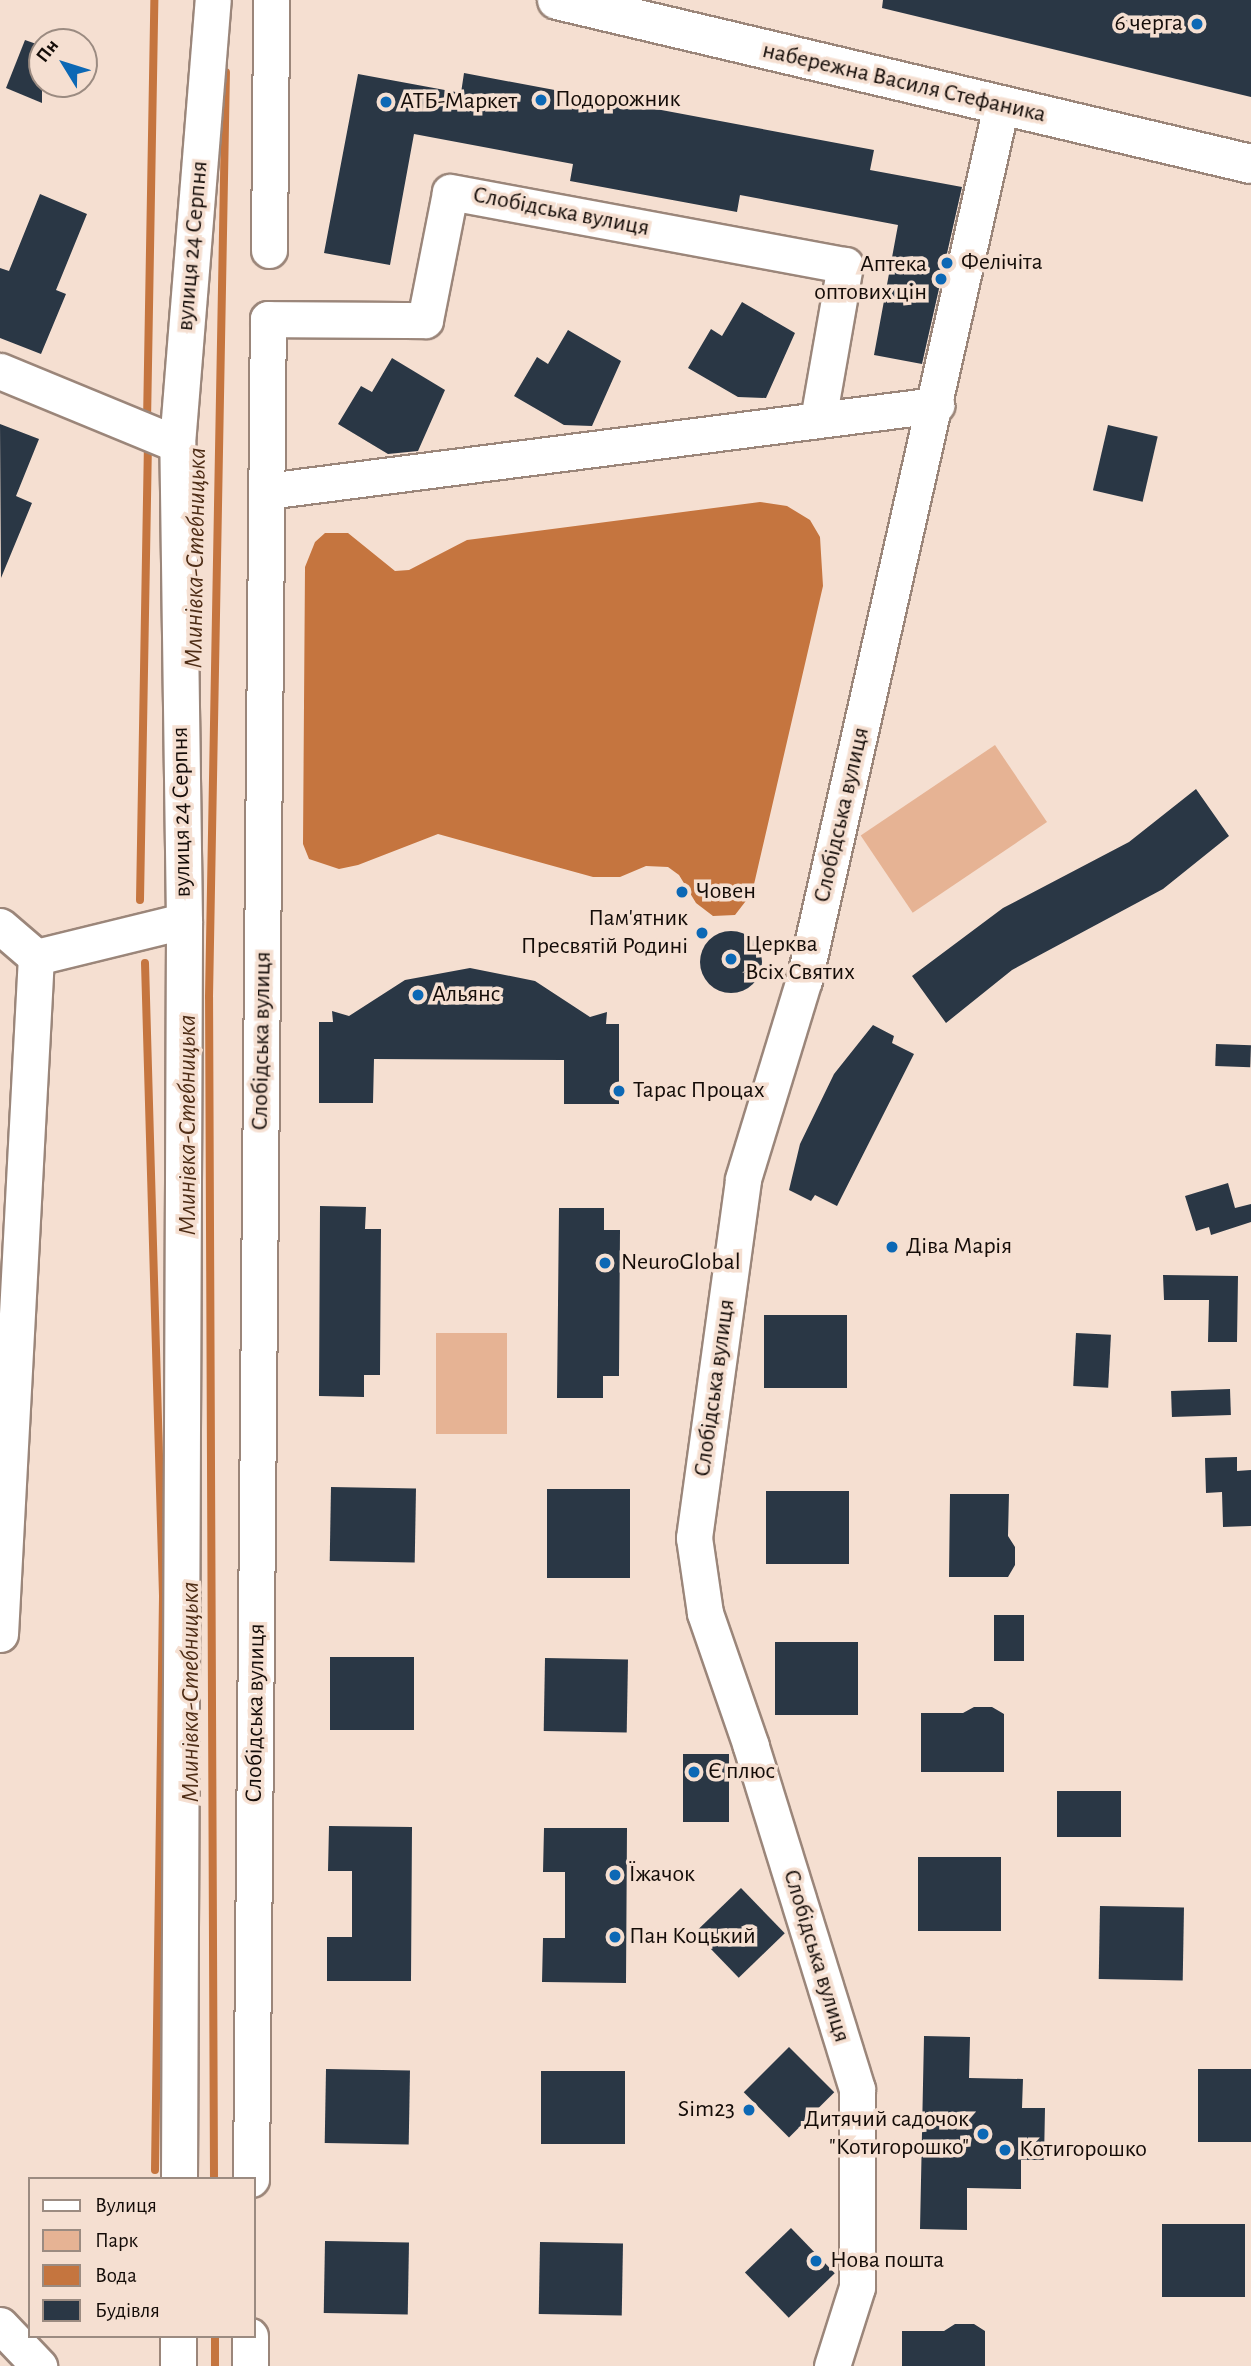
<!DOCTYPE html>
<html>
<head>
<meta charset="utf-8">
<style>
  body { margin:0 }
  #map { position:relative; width:1251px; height:2366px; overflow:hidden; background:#f5dfd1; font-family:"Alegreya Sans",sans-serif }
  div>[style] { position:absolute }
  .green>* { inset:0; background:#e6b394; transform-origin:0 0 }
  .water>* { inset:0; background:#c5753f }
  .stream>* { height:8px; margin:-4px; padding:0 4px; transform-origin:4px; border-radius:4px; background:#c5753f }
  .building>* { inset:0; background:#2a3745; transform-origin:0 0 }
  .round { border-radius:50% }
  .roads { filter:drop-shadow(2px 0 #9b867a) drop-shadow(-2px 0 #9b867a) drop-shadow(0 2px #9b867a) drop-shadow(0 -2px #9b867a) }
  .minor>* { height:35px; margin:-17.5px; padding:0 17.5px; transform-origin:17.5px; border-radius:17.5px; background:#fff }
  .major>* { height:38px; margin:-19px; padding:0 19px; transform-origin:19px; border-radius:19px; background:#fff }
  .dots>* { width:19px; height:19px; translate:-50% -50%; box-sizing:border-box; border:4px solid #f5dfd1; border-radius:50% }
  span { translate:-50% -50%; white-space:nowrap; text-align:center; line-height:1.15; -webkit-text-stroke:7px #f5dfd1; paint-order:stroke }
  .poi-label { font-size:24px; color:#140c08 }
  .right { translate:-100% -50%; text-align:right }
  .left { translate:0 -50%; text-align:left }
  .street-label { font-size:24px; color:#140c08 }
  .water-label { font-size:26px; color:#4e2d16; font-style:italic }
  .legend { position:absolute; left:28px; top:2177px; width:228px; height:161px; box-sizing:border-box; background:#f5dfd1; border:2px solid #9b8b81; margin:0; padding:9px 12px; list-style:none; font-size:21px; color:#140c08 }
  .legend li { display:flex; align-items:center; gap:14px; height:35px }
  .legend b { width:35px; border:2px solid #9b8b81 }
  .north { position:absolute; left:28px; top:28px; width:70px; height:70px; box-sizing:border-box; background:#f5dfd1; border:2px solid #9b8b81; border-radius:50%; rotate:308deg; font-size:19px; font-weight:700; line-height:28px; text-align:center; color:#140c08 }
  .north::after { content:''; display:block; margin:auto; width:24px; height:32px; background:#0c68b5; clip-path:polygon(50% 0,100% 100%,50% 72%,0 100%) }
</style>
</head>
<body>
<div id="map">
  <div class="green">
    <i style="left:995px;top:745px;width:93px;height:162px;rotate:56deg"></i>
    <i style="left:436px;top:1333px;width:71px;height:101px"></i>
  </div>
  <div class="water">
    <i style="clip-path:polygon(760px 502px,787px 506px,810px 520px,820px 537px,823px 586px,752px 893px,735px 915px,713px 916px,696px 903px,679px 875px,668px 867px,646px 866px,620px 877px,593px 877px,438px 834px,358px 865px,339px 869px,309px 859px,303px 844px,305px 567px,315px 542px,325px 533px,348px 533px,395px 571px,409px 570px,467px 540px)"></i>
  </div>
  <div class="stream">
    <i style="left:147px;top:422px;width:422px;rotate:-89deg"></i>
    <i style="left:140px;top:900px;width:459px;rotate:-89deg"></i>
    <i style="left:145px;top:963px;width:634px;rotate:88.37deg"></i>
    <i style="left:163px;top:1597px;width:573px;rotate:90.8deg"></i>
    <i style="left:214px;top:2179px;width:1182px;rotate:-90.24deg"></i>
    <i style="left:209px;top:997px;width:925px;rotate:-88.95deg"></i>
    <i style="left:215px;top:2336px;width:30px;rotate:90deg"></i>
  </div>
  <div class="building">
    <i style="clip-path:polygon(883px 0,1251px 0,1251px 97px,882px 8px)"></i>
    <i style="clip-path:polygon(25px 40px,42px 46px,42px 103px,6px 88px)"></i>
    <i style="clip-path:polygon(464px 73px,874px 150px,870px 170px,962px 187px,922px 364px,874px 355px,898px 225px,740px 195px,737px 212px,570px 181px,573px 164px,414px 134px,390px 265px,324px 253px,358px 74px,461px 93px)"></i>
    <i style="clip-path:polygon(40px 194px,87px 214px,56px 290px,66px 294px,41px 354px,0 338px,0 268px,9px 271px)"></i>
    <i style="clip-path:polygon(742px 302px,795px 333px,766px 398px,738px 397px,688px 368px,711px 329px,722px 336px)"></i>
    <i style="clip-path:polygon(568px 330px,621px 361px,592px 426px,564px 425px,514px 396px,537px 357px,548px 364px)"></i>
    <i style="clip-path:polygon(392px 358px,445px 390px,418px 451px,388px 454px,338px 424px,361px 386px,372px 392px)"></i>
    <i style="clip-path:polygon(0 424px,39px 439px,16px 496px,32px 503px,1px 578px)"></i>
    <i style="left:1108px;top:425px;width:51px;height:67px;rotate:13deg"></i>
    <i style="clip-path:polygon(1196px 789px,1229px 836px,1163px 889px,1012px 970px,946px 1023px,912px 976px,1003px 908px,1129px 842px)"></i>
    <i class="round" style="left:700px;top:931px;width:62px;height:62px"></i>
    <i style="clip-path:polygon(470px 968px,535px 981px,590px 1017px,607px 1012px,606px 1024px,619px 1024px,619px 1104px,564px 1104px,564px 1060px,374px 1059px,373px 1103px,319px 1103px,319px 1022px,333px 1022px,332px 1011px,349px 1016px,405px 980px)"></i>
    <i style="clip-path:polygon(873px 1025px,894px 1036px,892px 1043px,914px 1054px,837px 1206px,815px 1195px,811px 1201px,789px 1190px,800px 1144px,834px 1074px)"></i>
    <i style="left:1216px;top:1044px;width:35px;height:22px;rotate:2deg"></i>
    <i style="clip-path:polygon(1228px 1183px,1235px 1208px,1251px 1204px,1251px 1222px,1211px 1235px,1209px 1227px,1196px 1231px,1185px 1196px)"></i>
    <i style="clip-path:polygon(320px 1206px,366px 1207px,365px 1229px,381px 1229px,380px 1375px,364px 1375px,364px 1397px,319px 1396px)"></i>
    <i style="clip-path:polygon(559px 1208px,604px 1208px,604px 1230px,620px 1230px,619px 1376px,603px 1376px,603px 1398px,557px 1398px)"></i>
    <i style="clip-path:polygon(1163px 1275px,1238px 1276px,1237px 1342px,1208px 1342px,1209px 1300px,1164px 1300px)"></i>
    <i style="left:764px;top:1315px;width:83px;height:73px"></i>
    <i style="left:1076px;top:1333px;width:35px;height:53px;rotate:3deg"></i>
    <i style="left:1230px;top:1389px;width:26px;height:59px;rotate:88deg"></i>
    <i style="clip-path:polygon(1237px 1457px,1237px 1471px,1251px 1470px,1251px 1526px,1223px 1527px,1222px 1492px,1206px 1493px,1205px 1458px)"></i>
    <i style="left:331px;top:1487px;width:85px;height:74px;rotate:1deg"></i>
    <i style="left:547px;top:1489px;width:83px;height:89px"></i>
    <i style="left:766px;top:1491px;width:83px;height:73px"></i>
    <i style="clip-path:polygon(950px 1494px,1009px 1494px,1008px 1536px,1015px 1547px,1015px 1565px,1008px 1577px,949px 1577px)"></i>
    <i style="left:994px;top:1615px;width:30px;height:46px"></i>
    <i style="left:775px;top:1642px;width:83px;height:73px"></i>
    <i style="left:330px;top:1657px;width:84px;height:73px"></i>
    <i style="left:545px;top:1658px;width:83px;height:73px;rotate:1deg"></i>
    <i style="clip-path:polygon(974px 1707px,992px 1707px,1004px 1714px,1004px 1772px,921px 1772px,921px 1713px,963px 1713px)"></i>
    <i style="left:683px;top:1754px;width:46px;height:68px"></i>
    <i style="left:1057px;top:1791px;width:64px;height:46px"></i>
    <i style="clip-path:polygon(329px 1826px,412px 1827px,411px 1981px,327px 1981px,327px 1937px,352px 1937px,352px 1871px,328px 1871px)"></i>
    <i style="clip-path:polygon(544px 1828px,627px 1828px,626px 1983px,542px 1982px,543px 1938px,565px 1938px,565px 1872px,543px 1872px)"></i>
    <i style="left:918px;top:1857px;width:83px;height:74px"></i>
    <i style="left:741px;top:1888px;width:63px;height:64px;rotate:46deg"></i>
    <i style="left:1100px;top:1906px;width:84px;height:73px;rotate:1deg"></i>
    <i style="clip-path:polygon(924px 2036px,970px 2037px,969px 2078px,1023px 2079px,1022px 2108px,1045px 2108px,1044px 2160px,1021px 2160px,1021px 2189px,967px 2188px,967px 2230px,920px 2229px)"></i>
    <i style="left:789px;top:2047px;width:64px;height:64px;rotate:45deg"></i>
    <i style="left:326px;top:2069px;width:84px;height:74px;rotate:1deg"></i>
    <i style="left:1198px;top:2069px;width:53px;height:73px"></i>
    <i style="left:541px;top:2071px;width:84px;height:73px"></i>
    <i style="left:1162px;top:2224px;width:83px;height:73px"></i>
    <i style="left:791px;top:2228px;width:63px;height:64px;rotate:46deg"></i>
    <i style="left:325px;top:2241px;width:84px;height:72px;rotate:1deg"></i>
    <i style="left:540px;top:2242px;width:83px;height:72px;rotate:1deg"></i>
    <i style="clip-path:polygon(955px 2324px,974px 2324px,985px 2331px,985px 2366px,902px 2366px,902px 2331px,944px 2331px)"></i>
  </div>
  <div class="roads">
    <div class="minor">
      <i style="left:269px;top:250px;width:250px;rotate:-89.5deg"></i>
      <i style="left:0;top:371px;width:191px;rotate:22.4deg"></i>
      <i style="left:267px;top:491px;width:675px;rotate:-7.33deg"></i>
      <i style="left:0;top:926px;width:48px;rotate:40.7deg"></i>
      <i style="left:0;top:1634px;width:678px;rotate:-86.96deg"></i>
      <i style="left:36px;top:957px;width:152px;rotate:-13.7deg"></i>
      <i style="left:184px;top:921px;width:477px;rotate:-90.8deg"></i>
      <i style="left:177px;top:444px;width:445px;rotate:-85.4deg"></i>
      <i style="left:179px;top:2179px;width:1258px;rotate:-89.77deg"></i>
      <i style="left:251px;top:2179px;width:1860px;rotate:-89.48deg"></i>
      <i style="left:268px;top:319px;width:157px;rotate:0.4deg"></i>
      <i style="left:425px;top:320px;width:130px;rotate:-78.9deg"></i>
      <i style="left:450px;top:192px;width:402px;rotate:10.5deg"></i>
      <i style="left:845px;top:265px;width:157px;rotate:99.9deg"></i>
      <i style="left:0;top:2325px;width:57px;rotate:46.4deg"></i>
      <i style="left:178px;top:2366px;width:30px;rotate:-90deg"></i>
      <i style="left:250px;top:2366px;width:30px;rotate:-90deg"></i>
      <i style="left:832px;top:2366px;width:83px;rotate:-72.4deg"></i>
      <i style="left:857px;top:2287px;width:198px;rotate:-90deg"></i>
      <i style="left:857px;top:2089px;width:359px;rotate:-107.2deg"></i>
      <i style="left:751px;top:1746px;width:141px;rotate:-109.1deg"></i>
      <i style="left:705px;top:1613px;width:76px;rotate:-98.3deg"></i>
      <i style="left:694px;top:1538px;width:362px;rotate:-82.2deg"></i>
      <i style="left:743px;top:1179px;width:208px;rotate:-73deg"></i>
      <i style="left:804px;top:980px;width:896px;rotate:-77.3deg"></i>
    </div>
    <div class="major">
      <i style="left:557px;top:0;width:713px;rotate:13.3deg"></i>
    </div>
  </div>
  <div class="dots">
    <i style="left:1197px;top:24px;background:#0c68b5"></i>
    <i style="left:541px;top:100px;background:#0c68b5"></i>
    <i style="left:386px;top:102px;background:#0c68b5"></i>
    <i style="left:947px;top:263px;background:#0c68b5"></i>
    <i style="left:941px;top:279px;background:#0c68b5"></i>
    <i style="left:682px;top:892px;background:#0c68b5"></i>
    <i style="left:702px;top:933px;background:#0c68b5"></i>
    <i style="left:731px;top:959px;background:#0c68b5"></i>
    <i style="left:418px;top:995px;background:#0c68b5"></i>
    <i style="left:619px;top:1091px;background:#0c68b5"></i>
    <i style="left:892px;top:1247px;background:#0c68b5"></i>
    <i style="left:605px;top:1263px;background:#0c68b5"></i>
    <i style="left:694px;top:1772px;background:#0c68b5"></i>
    <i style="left:615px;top:1875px;background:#0c68b5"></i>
    <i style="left:615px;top:1937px;background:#0c68b5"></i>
    <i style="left:749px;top:2110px;background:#0c68b5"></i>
    <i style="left:983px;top:2134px;background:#0c68b5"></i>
    <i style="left:1005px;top:2150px;background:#0c68b5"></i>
    <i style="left:816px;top:2261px;background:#0c68b5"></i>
  </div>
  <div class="poi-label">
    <span class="right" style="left:1183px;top:24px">6 черга</span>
    <span class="left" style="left:555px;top:100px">Подорожник</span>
    <span class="left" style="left:400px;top:102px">АТБ-Маркет</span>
    <span class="left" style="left:961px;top:263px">Фелічіта</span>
    <span class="right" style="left:927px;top:279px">Аптека<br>оптових цін</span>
    <span class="left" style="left:696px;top:892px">Човен</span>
    <span class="right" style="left:688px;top:933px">Пам'ятник<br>Пресвятій Родині</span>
    <span class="left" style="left:745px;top:959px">Церква<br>Всіх Святих</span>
    <span class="left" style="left:432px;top:995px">Альянс</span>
    <span class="left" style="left:633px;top:1091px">Тарас Процах</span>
    <span class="left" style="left:906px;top:1247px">Діва Марія</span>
    <span class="left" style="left:621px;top:1263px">NeuroGlobal</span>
    <span class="left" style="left:708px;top:1772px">Є плюс</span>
    <span class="left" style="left:629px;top:1875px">Їжачок</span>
    <span class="left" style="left:629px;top:1937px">Пан Коцький</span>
    <span class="right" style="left:735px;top:2110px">Sim23</span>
    <span class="right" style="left:969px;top:2134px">Дитячий садочок<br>"Котигорошко"</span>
    <span class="left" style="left:1019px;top:2150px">Котигорошко</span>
    <span class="left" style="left:830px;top:2261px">Нова пошта</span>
  </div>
  <div class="street-label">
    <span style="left:904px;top:83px;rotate:13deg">набережна Василя Стефаника</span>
    <span style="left:561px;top:212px;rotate:11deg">Слобідська вулиця</span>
    <span style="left:193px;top:246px;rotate:-85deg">вулиця 24 Серпня</span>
    <span style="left:182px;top:812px;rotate:-91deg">вулиця 24 Серпня</span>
    <span style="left:842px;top:815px;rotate:-77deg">Слобідська вулиця</span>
    <span style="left:262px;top:1041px;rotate:-89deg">Слобідська вулиця</span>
    <span style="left:715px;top:1388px;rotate:-82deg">Слобідська вулиця</span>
    <span style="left:256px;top:1713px;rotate:-89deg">Слобідська вулиця</span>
    <span style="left:816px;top:1956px;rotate:73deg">Слобідська вулиця</span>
  </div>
  <div class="water-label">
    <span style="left:196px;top:558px;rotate:-89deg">Млинівка-Стебницька</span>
    <span style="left:188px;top:1125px;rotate:-90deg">Млинівка-Стебницька</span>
    <span style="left:191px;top:1692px;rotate:-90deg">Млинівка-Стебницька</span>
  </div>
  <ul class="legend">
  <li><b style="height:9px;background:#fff"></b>Вулиця</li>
  <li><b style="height:19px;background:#e6b394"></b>Парк</li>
  <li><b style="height:19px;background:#c5753f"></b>Вода</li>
  <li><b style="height:19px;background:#2a3745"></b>Будівля</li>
  </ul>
  <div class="north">Пн</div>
</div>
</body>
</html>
